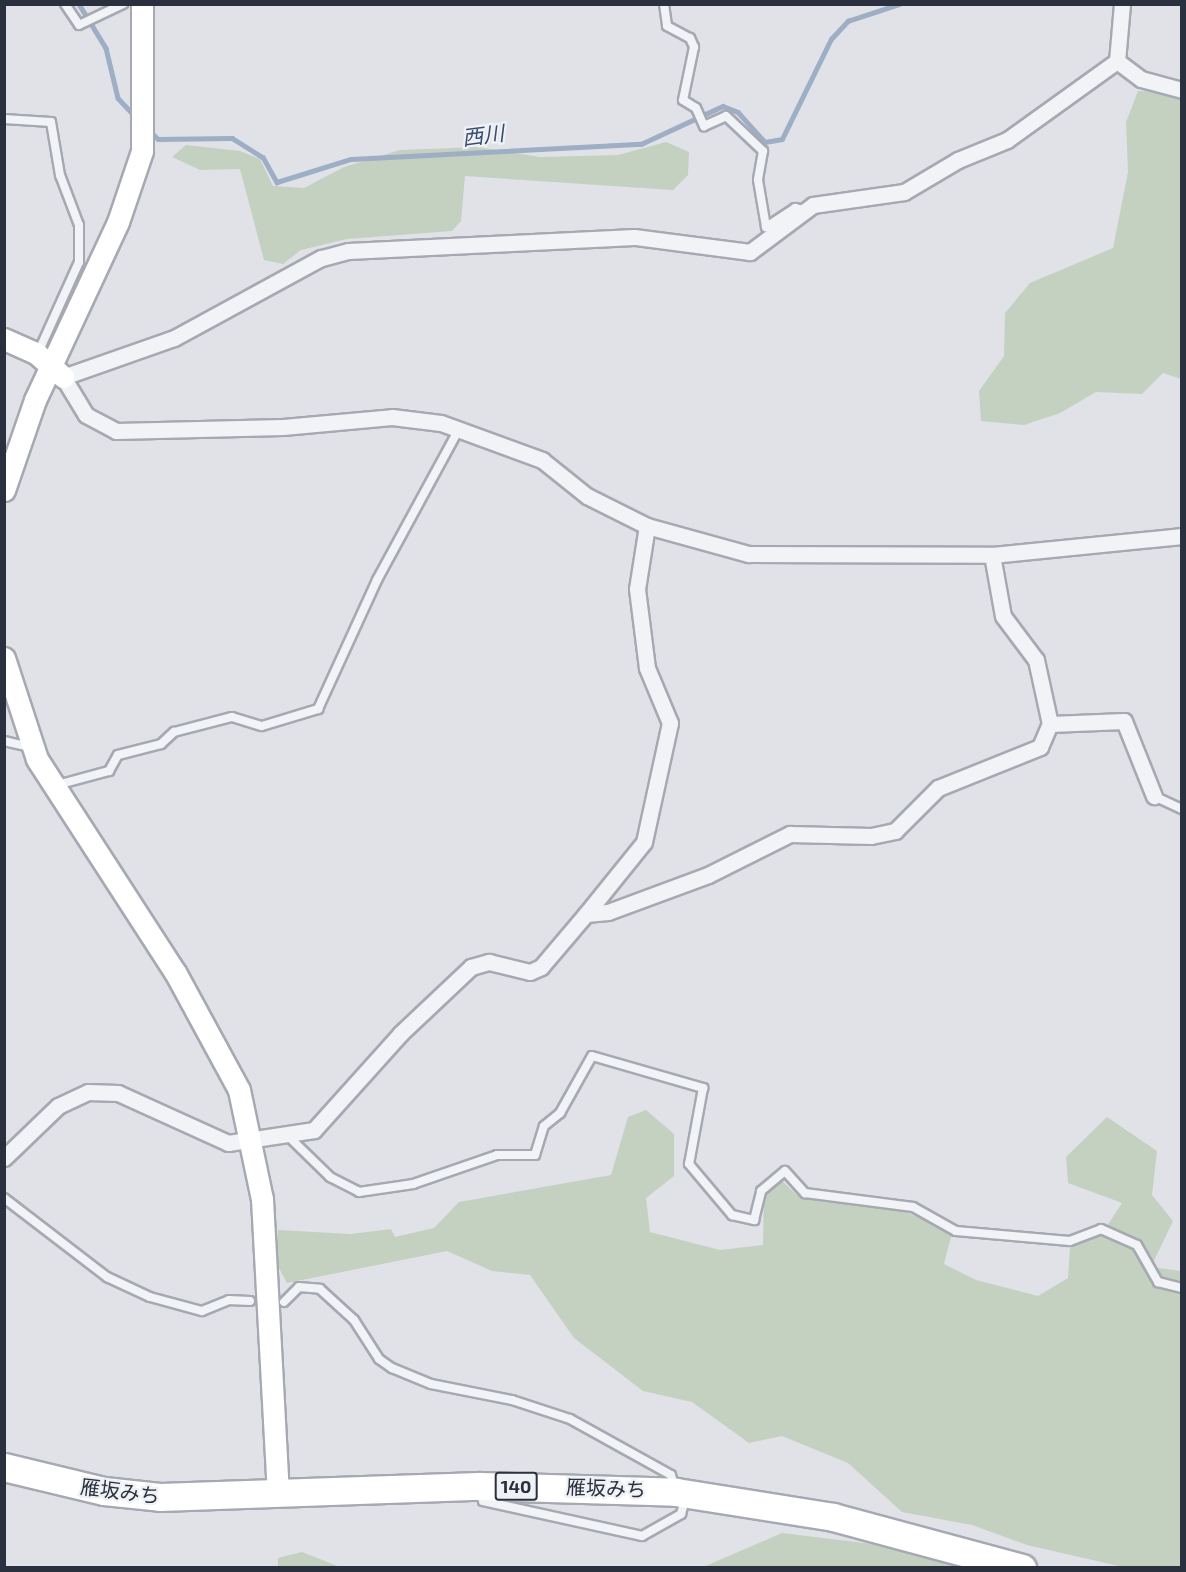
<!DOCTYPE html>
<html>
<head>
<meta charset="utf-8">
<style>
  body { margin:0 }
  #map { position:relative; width:1186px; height:1572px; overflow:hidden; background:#e0e2e8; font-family:"Exo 2","Noto Sans JP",sans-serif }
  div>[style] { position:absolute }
  .green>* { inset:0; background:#c4d1c1 }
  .stream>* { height:4.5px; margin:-2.25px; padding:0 2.25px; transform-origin:2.25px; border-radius:2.25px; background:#9daec5 }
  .roads { filter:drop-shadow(2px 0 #a6a9b2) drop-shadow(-2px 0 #a6a9b2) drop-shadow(0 2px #a6a9b2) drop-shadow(0 -2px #a6a9b2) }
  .lane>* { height:8px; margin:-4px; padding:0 4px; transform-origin:4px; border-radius:4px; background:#f2f3f6 }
  .street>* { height:15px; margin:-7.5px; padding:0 7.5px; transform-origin:7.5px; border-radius:7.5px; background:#f2f3f6 }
  .secondary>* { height:21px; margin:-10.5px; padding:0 10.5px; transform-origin:10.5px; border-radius:10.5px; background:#fff }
  .highway>* { height:27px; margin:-13.5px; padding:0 13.5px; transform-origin:13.5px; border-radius:13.5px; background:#fff }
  span { translate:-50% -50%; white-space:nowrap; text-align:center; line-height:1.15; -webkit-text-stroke:4.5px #eff1f5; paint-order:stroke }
  .shield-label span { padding:2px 4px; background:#eff1f5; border:2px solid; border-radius:4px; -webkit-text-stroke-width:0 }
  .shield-label { font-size:18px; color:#2a303e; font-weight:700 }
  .street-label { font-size:20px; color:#2a303e }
  .water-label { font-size:21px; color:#374c6f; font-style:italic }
  .frame { position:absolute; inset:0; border:6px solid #2a303e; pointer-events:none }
</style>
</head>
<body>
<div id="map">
  <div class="green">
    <i style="clip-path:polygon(1138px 91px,1181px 92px,1181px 379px,1163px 373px,1142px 394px,1096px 392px,1060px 413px,1024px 425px,981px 421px,979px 391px,1004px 356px,1005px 313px,1030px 283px,1113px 248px,1128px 172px,1126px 122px)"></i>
    <i style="clip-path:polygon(666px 142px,689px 152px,688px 175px,673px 190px,465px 176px,461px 221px,452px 231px,347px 239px,301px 250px,283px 264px,264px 260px,240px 169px,200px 170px,172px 157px,186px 145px,240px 151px,260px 159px,273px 186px,304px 188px,344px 167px,400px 150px,478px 147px,540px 157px,618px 155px)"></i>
    <i style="clip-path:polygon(646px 1110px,674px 1134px,674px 1176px,646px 1198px,650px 1232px,720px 1250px,763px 1245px,764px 1192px,779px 1178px,797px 1195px,897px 1208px,952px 1233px,944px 1264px,976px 1280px,1038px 1296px,1068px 1278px,1070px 1248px,1105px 1229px,1122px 1203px,1068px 1183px,1066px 1157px,1107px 1117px,1157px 1151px,1152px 1195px,1173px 1221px,1151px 1267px,1181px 1271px,1181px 1567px,1123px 1567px,1027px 1545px,972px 1525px,902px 1512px,848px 1463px,782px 1436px,749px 1443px,692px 1402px,643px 1391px,574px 1338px,530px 1275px,492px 1271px,447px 1251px,287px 1283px,275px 1261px,278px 1230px,351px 1234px,391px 1229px,395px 1237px,434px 1228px,459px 1202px,611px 1175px,628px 1117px)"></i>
    <i style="clip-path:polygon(782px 1533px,906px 1548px,960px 1567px,701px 1568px)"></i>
    <i style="clip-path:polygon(302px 1552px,340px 1567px,278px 1567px,278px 1558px)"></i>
  </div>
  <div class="stream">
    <i style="left:79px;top:4px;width:52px;rotate:58.5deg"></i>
    <i style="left:106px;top:48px;width:51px;rotate:76.5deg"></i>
    <i style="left:118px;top:98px;width:25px;rotate:47deg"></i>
    <i style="left:150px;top:131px;width:11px;rotate:45deg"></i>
    <i style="left:158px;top:139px;width:74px;rotate:-0.8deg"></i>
    <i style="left:232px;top:138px;width:36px;rotate:32deg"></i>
    <i style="left:263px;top:157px;width:29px;rotate:61deg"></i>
    <i style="left:277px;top:182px;width:77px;rotate:-17.3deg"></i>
    <i style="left:351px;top:159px;width:290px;rotate:-3deg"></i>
    <i style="left:641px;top:144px;width:90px;rotate:-24.9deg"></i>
    <i style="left:723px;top:106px;width:16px;rotate:22deg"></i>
    <i style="left:738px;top:112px;width:40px;rotate:48deg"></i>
    <i style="left:765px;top:142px;width:17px;rotate:-10deg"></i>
    <i style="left:782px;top:139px;width:111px;rotate:-63.9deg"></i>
    <i style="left:831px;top:39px;width:25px;rotate:-47deg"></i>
    <i style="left:848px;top:21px;width:54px;rotate:-18.4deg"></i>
  </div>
  <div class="roads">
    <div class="lane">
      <i style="left:65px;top:4px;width:25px;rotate:56deg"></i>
      <i style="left:79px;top:25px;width:49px;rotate:-25.5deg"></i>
      <i style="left:664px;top:4px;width:22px;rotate:82deg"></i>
      <i style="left:667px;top:26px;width:26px;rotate:28deg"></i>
      <i style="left:690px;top:38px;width:10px;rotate:66deg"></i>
      <i style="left:694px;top:47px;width:54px;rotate:101.7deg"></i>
      <i style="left:683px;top:100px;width:15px;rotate:32deg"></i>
      <i style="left:696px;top:108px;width:20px;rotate:66deg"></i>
      <i style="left:704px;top:126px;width:24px;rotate:-24deg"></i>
      <i style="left:726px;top:116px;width:51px;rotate:43.4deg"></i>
      <i style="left:763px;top:151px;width:29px;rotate:100deg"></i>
      <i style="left:758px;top:180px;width:48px;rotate:80.3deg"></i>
      <i style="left:766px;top:227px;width:35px;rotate:-33deg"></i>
      <i style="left:795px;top:208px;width:9px;rotate:13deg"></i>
      <i style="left:4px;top:119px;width:47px;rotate:3.7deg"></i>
      <i style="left:51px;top:122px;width:54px;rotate:80.4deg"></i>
      <i style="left:60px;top:175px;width:53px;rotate:69.2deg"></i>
      <i style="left:79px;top:225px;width:37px;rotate:90deg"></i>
      <i style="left:79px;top:262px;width:100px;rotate:114.3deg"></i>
      <i style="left:4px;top:741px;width:26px;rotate:13deg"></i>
      <i style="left:57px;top:785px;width:54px;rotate:-15.1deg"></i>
      <i style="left:109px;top:771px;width:18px;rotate:-61deg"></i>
      <i style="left:118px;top:755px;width:44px;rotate:-14.3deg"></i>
      <i style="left:161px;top:744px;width:18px;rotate:-43deg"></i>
      <i style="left:174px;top:732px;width:60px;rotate:-14.5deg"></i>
      <i style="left:232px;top:717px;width:31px;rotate:17deg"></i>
      <i style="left:262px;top:726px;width:59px;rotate:-16.9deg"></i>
      <i style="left:318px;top:709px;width:142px;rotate:-65.4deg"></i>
      <i style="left:377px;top:580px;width:172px;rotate:-61.5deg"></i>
      <i style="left:1154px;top:796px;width:31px;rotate:25deg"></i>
      <i style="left:288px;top:1136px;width:59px;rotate:44.3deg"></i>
      <i style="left:330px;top:1177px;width:33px;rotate:27deg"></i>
      <i style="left:359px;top:1192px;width:55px;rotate:-8.4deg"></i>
      <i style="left:413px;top:1184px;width:89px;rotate:-19deg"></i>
      <i style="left:497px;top:1155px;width:38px"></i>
      <i style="left:535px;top:1155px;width:30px;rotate:-73deg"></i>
      <i style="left:544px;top:1126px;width:21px;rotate:-39deg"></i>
      <i style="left:560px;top:1113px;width:65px;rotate:-60.7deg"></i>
      <i style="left:592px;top:1056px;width:116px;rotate:16.1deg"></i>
      <i style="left:703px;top:1088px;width:77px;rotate:100.4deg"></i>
      <i style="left:689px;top:1164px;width:67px;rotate:49.9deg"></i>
      <i style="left:732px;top:1215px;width:23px;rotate:13deg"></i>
      <i style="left:754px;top:1220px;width:30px;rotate:-76deg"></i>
      <i style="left:761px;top:1191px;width:31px;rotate:-40deg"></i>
      <i style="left:785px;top:1171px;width:30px;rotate:48deg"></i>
      <i style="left:805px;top:1193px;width:109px;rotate:7.4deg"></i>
      <i style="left:913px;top:1207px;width:49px;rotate:29.2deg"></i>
      <i style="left:956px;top:1231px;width:114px;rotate:5deg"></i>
      <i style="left:1070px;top:1241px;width:33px;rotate:-21deg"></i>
      <i style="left:1101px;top:1229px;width:39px;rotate:24deg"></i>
      <i style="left:1137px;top:1245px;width:43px;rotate:60.4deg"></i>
      <i style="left:1158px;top:1282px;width:25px;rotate:14deg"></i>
      <i style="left:4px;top:1198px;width:130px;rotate:37.5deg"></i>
      <i style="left:107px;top:1277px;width:47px;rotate:24.9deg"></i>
      <i style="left:150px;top:1297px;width:54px;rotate:15.1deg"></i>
      <i style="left:202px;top:1311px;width:29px;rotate:-22deg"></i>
      <i style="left:229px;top:1300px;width:21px;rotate:3deg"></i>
      <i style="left:284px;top:1302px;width:21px;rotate:-45deg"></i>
      <i style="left:299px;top:1287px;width:21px;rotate:5deg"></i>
      <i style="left:320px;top:1289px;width:46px;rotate:42.4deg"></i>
      <i style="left:354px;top:1320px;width:46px;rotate:57.3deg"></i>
      <i style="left:379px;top:1359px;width:16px;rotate:35deg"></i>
      <i style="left:392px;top:1368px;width:42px;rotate:22.3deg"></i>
      <i style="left:431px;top:1384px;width:83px;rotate:11.2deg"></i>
      <i style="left:512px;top:1400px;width:61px;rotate:18.1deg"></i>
      <i style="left:570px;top:1419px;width:115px;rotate:29deg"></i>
      <i style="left:671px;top:1475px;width:11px;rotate:75deg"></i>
      <i style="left:480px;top:1491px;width:10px;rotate:73deg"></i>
      <i style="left:483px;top:1501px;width:163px;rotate:12.4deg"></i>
      <i style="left:642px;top:1536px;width:45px;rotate:-29.4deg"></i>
      <i style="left:681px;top:1514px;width:18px;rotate:-74deg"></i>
    </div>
    <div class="street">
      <i style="left:1122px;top:4px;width:57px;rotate:95deg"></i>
      <i style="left:1117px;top:61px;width:135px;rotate:144.3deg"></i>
      <i style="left:1007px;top:140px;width:53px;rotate:157.8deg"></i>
      <i style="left:958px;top:160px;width:63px;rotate:149.3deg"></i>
      <i style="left:904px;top:192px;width:92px;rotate:171.9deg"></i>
      <i style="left:813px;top:205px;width:79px;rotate:143.3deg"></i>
      <i style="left:750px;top:252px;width:117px;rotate:-172.6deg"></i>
      <i style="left:634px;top:237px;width:286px;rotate:177.2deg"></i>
      <i style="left:348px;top:251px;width:28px;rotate:165deg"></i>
      <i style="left:321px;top:258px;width:167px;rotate:151.4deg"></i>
      <i style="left:174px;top:338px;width:118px;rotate:160.6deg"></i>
      <i style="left:63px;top:377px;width:44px;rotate:58.8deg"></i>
      <i style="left:86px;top:415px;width:34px;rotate:28deg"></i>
      <i style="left:116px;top:431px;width:167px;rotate:-1.4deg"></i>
      <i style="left:283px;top:427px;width:109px;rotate:-5.2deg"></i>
      <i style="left:392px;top:417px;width:49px;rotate:7deg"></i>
      <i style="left:441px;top:423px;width:108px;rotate:20.1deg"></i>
      <i style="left:542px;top:460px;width:58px;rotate:38.7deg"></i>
      <i style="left:587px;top:496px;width:67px;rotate:26.6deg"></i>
      <i style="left:647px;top:526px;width:106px;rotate:15.4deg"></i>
      <i style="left:749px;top:554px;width:243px;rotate:0.2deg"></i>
      <i style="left:992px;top:555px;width:191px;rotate:-5.7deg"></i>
      <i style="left:1117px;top:61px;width:30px;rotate:37deg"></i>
      <i style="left:1141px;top:79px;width:42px;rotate:15deg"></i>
      <i style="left:1050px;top:724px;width:74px;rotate:-2.3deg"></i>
      <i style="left:1124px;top:721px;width:81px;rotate:68.2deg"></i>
      <i style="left:586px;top:914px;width:92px;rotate:-51.1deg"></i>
      <i style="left:644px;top:842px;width:122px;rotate:-77.7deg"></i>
      <i style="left:670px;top:723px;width:60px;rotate:-112.7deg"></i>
      <i style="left:647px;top:668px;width:80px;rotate:-97.2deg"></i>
      <i style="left:637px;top:589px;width:64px;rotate:-81deg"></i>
      <i style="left:4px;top:1158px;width:75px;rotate:-43.9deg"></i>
      <i style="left:58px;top:1106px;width:33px;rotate:-25deg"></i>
      <i style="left:88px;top:1092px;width:30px;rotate:2deg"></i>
      <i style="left:118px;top:1093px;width:121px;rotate:24.4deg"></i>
      <i style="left:228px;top:1143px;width:87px;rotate:-8.6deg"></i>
      <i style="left:314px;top:1130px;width:129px;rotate:-48.1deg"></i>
      <i style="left:400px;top:1034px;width:98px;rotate:-43.3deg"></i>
      <i style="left:471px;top:967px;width:19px;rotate:-16deg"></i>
      <i style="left:489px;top:962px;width:42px;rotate:13.7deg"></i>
      <i style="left:530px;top:972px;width:12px;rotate:-24deg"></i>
      <i style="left:541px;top:967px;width:70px;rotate:-49.7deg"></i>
      <i style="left:586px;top:914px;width:22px;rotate:-5deg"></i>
      <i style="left:608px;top:912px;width:107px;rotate:-20.3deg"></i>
      <i style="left:708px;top:875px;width:92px;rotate:-26.6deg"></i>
      <i style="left:790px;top:834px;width:81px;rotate:1.4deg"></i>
      <i style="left:871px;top:836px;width:25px;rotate:-12deg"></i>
      <i style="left:895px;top:831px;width:61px;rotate:-45deg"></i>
      <i style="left:938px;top:788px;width:110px;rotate:-21.9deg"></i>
      <i style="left:1040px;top:747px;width:25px;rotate:-67deg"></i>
      <i style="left:1050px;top:724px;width:66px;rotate:-102.3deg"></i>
      <i style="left:1036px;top:660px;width:55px;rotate:-126.9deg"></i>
      <i style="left:1003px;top:616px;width:62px;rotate:-100.2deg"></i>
    </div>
    <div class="secondary">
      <i style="left:4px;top:339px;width:36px;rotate:24deg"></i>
      <i style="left:37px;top:354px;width:35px;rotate:41deg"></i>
      <i style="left:4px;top:490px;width:95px;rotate:-71deg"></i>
      <i style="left:35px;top:400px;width:196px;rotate:-65deg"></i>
      <i style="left:118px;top:222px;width:75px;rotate:-71.3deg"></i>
      <i style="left:142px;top:151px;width:147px;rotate:-90deg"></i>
      <i style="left:4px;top:658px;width:106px;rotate:71.9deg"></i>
      <i style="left:37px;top:759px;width:254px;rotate:57.1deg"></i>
      <i style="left:175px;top:972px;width:134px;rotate:61.5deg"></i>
      <i style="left:239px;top:1090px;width:111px;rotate:78.1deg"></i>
      <i style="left:262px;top:1199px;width:295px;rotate:86.9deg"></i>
    </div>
    <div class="highway">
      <i style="left:4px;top:1467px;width:103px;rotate:13.5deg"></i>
      <i style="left:104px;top:1491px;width:56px;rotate:6.1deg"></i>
      <i style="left:160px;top:1497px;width:319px;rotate:-2deg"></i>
      <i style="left:479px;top:1486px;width:197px;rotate:1.7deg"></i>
      <i style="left:676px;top:1492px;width:159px;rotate:9deg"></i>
      <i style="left:833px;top:1517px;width:196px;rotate:15.1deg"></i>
    </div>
  </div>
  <div class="shield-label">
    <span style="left:516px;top:1486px">140</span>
  </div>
  <div class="street-label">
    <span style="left:606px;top:1488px;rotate:2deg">雁坂みち</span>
    <span style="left:120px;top:1491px;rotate:7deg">雁坂みち</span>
  </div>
  <div class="water-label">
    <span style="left:483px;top:135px;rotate:-7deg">西川</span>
  </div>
  <div class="frame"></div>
</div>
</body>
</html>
